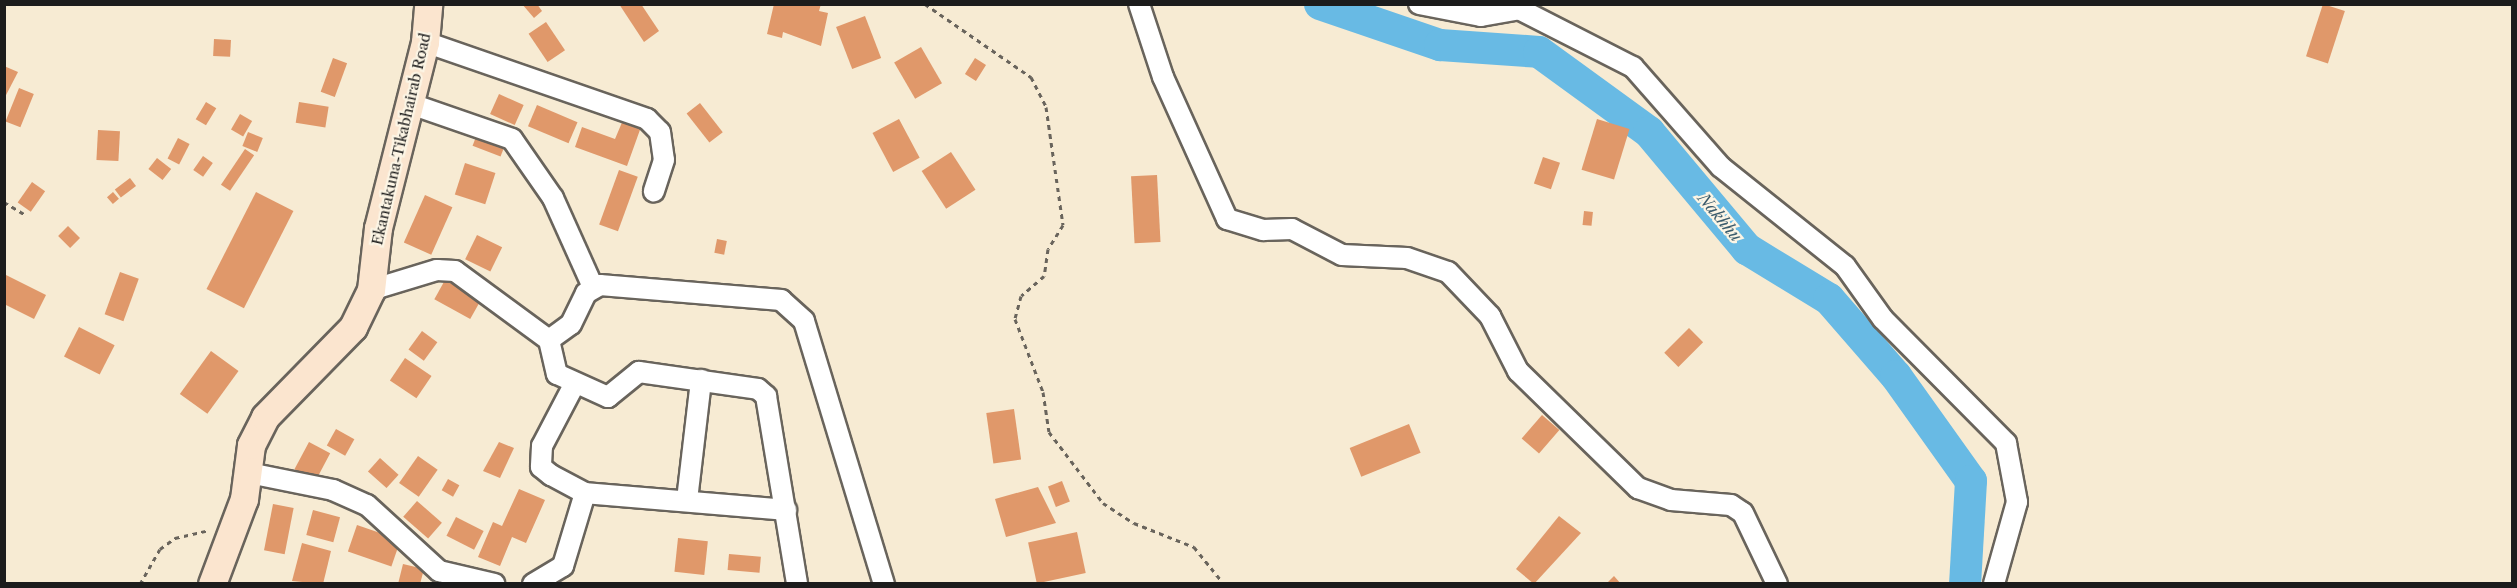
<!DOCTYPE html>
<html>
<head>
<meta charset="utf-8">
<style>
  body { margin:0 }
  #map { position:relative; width:2517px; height:588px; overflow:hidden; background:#f7ebd3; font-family:"Libre Caslon Text",serif }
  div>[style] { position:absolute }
  .river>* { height:32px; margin:-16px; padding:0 16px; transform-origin:16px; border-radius:16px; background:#68bae4 }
  .building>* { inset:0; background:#e0986a; transform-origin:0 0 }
  .path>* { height:3px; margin-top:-1.5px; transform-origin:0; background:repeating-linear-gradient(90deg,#69645c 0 4.5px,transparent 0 9px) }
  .roads { filter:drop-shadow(2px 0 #69645c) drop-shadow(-2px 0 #69645c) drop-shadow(0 2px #69645c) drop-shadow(0 -2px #69645c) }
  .street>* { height:20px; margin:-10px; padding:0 10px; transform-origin:10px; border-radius:10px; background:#fff }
  .secondary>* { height:27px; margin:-13.5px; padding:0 13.5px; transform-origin:13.5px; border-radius:13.5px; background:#fbe5cf }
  span { translate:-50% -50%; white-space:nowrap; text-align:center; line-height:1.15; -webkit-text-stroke:4.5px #fcf5e5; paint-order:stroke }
  .street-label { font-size:15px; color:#1c1c1c }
  .water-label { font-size:16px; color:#3a5b6c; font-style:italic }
  .frame { position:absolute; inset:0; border:6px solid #1c1c1c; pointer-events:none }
</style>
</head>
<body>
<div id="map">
  <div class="river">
    <i style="left:1320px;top:4px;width:127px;rotate:18.9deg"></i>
    <i style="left:1440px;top:45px;width:99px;rotate:4deg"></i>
    <i style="left:1539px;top:52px;width:136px;rotate:36deg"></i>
    <i style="left:1649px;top:132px;width:153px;rotate:50.1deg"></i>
    <i style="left:1747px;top:249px;width:96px;rotate:31.4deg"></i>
    <i style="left:1829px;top:299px;width:102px;rotate:49deg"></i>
    <i style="left:1896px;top:376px;width:129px;rotate:54.5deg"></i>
    <i style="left:1971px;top:481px;width:103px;rotate:93.3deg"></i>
  </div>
  <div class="building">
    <i style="clip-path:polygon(522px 4px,537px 4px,542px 11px,534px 18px)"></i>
    <i style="clip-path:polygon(619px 4px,641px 4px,659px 31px,644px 42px)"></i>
    <i style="clip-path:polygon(774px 4px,821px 4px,819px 11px,828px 13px,821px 46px,783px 32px,782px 38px,767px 34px)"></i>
    <i style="left:2323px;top:4px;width:23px;height:55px;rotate:18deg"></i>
    <i style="left:865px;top:16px;width:45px;height:31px;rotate:69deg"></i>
    <i style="left:546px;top:22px;width:34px;height:21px;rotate:56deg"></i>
    <i style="left:214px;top:39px;width:17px;height:17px;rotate:3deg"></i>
    <i style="left:921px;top:47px;width:42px;height:31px;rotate:60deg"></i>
    <i style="left:333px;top:58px;width:15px;height:36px;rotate:20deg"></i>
    <i style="left:975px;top:58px;width:13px;height:19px;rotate:32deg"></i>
    <i style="clip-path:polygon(4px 66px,18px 72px,4px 99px)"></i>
    <i style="left:19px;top:88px;width:16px;height:36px;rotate:22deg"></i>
    <i style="left:499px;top:94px;width:27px;height:22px;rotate:24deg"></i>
    <i style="left:206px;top:102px;width:12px;height:20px;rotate:31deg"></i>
    <i style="left:299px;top:102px;width:30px;height:21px;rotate:9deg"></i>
    <i style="left:700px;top:103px;width:37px;height:17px;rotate:52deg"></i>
    <i style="left:537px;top:105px;width:44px;height:23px;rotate:23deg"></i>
    <i style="left:240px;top:114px;width:14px;height:18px;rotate:30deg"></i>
    <i style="left:899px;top:119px;width:44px;height:30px;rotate:62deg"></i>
    <i style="left:1597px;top:119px;width:34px;height:53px;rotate:17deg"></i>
    <i style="clip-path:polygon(623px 120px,641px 127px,627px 166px,575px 147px,582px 127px,615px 139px)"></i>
    <i style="left:479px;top:129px;width:30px;height:18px;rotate:21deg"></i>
    <i style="left:98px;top:130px;width:22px;height:30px;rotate:3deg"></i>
    <i style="left:248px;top:132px;width:16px;height:15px;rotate:22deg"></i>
    <i style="left:178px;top:138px;width:13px;height:23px;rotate:27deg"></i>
    <i style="left:245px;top:149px;width:11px;height:43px;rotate:34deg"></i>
    <i style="left:951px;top:152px;width:45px;height:35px;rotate:57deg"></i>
    <i style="left:203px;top:156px;width:12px;height:17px;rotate:35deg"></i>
    <i style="left:1543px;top:157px;width:18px;height:28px;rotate:19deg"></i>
    <i style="left:157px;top:158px;width:18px;height:14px;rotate:38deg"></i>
    <i style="left:465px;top:163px;width:32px;height:33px;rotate:18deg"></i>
    <i style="left:619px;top:170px;width:20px;height:58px;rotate:20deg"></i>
    <i style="left:1157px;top:175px;width:67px;height:26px;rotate:87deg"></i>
    <i style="left:130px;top:178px;width:10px;height:19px;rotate:53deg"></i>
    <i style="left:32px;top:182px;width:16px;height:25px;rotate:35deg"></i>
    <i style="left:113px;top:192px;width:9px;height:8px;rotate:49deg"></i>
    <i style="left:256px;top:192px;width:42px;height:109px;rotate:27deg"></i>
    <i style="left:425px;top:195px;width:30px;height:52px;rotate:24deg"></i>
    <i style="left:1584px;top:211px;width:9px;height:14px;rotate:6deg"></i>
    <i style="left:68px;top:226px;width:17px;height:14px;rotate:45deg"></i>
    <i style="left:477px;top:235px;width:28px;height:27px;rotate:26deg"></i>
    <i style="left:717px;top:239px;width:10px;height:14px;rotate:11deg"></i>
    <i style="left:120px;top:272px;width:20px;height:45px;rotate:20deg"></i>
    <i style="clip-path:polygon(4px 274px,46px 295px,34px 319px,4px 304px)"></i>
    <i style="left:445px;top:280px;width:41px;height:22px;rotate:29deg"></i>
    <i style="left:79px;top:327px;width:40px;height:33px;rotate:27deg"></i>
    <i style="left:1689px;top:328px;width:20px;height:35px;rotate:45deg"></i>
    <i style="left:422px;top:331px;width:19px;height:23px;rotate:36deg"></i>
    <i style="left:211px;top:351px;width:34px;height:53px;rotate:36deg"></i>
    <i style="left:405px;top:358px;width:32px;height:27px;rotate:34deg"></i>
    <i style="left:1014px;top:409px;width:51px;height:28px;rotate:82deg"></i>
    <i style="left:1542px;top:415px;width:23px;height:31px;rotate:41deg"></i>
    <i style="left:1409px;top:424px;width:31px;height:64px;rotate:68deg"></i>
    <i style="left:336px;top:429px;width:21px;height:19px;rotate:29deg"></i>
    <i style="left:309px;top:442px;width:24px;height:31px;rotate:28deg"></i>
    <i style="clip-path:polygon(499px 442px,514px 448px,500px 478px,483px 471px)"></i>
    <i style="left:418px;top:456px;width:24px;height:33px;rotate:35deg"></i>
    <i style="left:380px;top:458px;width:25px;height:18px;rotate:42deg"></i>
    <i style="left:448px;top:479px;width:13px;height:13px;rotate:29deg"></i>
    <i style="left:1062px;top:481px;width:22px;height:15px;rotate:69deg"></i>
    <i style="clip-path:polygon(1038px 487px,1056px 523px,1006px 537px,995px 499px)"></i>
    <i style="clip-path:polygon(519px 489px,545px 500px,526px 543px,512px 537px,500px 566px,478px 557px,493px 522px,502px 526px)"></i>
    <i style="left:417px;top:501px;width:33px;height:21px;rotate:41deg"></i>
    <i style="left:273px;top:504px;width:21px;height:47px;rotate:11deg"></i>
    <i style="left:313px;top:510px;width:28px;height:26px;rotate:15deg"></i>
    <i style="clip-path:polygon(1559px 516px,1581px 533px,1534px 584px,1516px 569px)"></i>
    <i style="left:456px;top:517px;width:31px;height:21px;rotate:27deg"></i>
    <i style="left:357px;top:525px;width:46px;height:28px;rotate:19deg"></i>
    <i style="left:1077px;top:532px;width:42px;height:50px;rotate:78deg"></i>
    <i style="left:678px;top:538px;width:30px;height:34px;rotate:6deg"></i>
    <i style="clip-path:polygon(302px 543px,331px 551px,323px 584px,292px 581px)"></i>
    <i style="left:729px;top:554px;width:32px;height:16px;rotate:5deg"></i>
    <i style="clip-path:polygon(403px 564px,424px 569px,420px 584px,398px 584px)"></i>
    <i style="clip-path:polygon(1614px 576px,1621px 584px,1606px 584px)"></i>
  </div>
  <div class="path">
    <i style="left:925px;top:4px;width:129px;rotate:34.6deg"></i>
    <i style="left:1031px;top:77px;width:34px;rotate:63deg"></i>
    <i style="left:1046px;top:107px;width:119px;rotate:81.8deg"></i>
    <i style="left:1063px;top:225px;width:28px;rotate:122deg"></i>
    <i style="left:1048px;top:249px;width:27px;rotate:98deg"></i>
    <i style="left:1044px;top:276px;width:30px;rotate:139deg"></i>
    <i style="left:1021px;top:296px;width:24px;rotate:105deg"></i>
    <i style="left:1015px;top:319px;width:78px;rotate:69deg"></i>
    <i style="left:1043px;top:392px;width:40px;rotate:81.5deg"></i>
    <i style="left:1049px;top:432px;width:89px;rotate:52.7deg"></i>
    <i style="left:1103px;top:503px;width:37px;rotate:33deg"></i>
    <i style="left:1134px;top:523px;width:65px;rotate:21.8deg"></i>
    <i style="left:1194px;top:547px;width:48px;rotate:51deg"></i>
    <i style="left:4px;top:202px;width:26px;rotate:31deg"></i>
    <i style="left:140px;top:584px;width:40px;rotate:-60.3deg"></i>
    <i style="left:160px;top:549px;width:19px;rotate:-36deg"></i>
    <i style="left:175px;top:538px;width:35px;rotate:-13deg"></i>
  </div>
  <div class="roads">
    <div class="street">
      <i style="left:1139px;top:4px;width:77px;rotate:71.8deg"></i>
      <i style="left:1163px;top:77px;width:156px;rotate:65.7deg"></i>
      <i style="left:1227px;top:219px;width:38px;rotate:17deg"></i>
      <i style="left:1263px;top:230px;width:29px;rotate:-2deg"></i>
      <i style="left:1292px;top:229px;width:56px;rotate:27.5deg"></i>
      <i style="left:1342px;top:255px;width:65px;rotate:2.6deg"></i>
      <i style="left:1407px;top:258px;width:43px;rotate:18.9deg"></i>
      <i style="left:1448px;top:272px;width:61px;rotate:46.3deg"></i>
      <i style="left:1490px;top:316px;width:62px;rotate:63deg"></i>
      <i style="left:1518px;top:371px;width:168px;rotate:44.3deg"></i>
      <i style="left:1638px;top:488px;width:35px;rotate:20deg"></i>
      <i style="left:1671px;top:500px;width:60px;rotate:4.8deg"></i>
      <i style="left:1731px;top:505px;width:14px;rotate:34deg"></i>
      <i style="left:1743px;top:513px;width:79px;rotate:64.4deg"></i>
      <i style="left:1419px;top:4px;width:63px;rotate:11deg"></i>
      <i style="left:1481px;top:16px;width:39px;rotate:-10deg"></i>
      <i style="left:1519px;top:9px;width:128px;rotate:27deg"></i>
      <i style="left:1633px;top:67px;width:133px;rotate:48.7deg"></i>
      <i style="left:1721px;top:167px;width:159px;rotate:38.6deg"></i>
      <i style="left:1845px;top:266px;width:65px;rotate:54.4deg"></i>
      <i style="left:1883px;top:319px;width:175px;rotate:45.2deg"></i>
      <i style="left:2006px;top:443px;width:60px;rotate:79.4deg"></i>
      <i style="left:2017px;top:502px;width:85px;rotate:105.7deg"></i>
      <i style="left:425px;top:42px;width:235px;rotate:19.1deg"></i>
      <i style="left:647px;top:119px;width:18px;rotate:45deg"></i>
      <i style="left:660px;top:132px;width:28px;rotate:82deg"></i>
      <i style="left:664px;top:160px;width:33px;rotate:108deg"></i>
      <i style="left:411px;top:104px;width:107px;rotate:19.1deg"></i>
      <i style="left:512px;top:139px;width:72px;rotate:55.2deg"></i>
      <i style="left:553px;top:198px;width:98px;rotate:65.8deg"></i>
      <i style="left:371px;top:290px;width:69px;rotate:-16.9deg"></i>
      <i style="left:437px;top:270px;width:18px;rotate:3deg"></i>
      <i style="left:455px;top:271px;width:117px;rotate:36.3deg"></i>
      <i style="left:549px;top:340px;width:27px;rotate:-36deg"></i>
      <i style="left:571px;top:324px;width:34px;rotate:-64deg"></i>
      <i style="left:586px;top:293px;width:16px;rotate:-30deg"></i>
      <i style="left:600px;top:285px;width:182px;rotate:4.7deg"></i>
      <i style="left:781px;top:300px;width:31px;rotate:42deg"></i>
      <i style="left:804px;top:321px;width:275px;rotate:73.1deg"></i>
      <i style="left:549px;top:340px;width:35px;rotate:77deg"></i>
      <i style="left:557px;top:374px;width:56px;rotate:24.3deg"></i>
      <i style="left:608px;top:397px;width:40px;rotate:-39deg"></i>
      <i style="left:639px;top:372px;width:120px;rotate:8.1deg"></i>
      <i style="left:758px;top:389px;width:11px;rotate:41deg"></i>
      <i style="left:766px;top:396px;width:191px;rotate:80.6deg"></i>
      <i style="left:574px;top:385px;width:69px;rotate:117.7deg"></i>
      <i style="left:542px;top:446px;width:21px;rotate:93deg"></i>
      <i style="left:541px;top:467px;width:13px;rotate:39deg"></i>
      <i style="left:551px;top:475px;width:38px;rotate:28deg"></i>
      <i style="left:585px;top:493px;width:202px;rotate:4.8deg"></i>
      <i style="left:249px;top:473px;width:86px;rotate:11.4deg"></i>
      <i style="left:333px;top:490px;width:37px;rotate:24deg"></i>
      <i style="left:367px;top:505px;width:98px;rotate:42.5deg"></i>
      <i style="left:439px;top:571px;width:57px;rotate:13.1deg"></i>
      <i style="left:687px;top:500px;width:121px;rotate:-83.3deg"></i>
      <i style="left:533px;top:584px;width:35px;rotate:-31deg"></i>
      <i style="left:563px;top:566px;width:76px;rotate:-73.2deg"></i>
    </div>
    <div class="secondary">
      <i style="left:212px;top:584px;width:91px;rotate:-69.4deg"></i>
      <i style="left:244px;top:499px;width:54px;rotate:-82.6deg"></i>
      <i style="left:251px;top:445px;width:31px;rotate:-63deg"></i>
      <i style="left:265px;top:417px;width:126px;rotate:-45.6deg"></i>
      <i style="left:353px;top:327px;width:41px;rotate:-64.1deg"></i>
      <i style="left:371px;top:290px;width:62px;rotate:-83.6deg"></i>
      <i style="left:378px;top:228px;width:192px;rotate:-75.8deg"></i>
      <i style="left:425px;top:42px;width:38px;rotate:-85deg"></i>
    </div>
  </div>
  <div class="street-label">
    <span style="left:401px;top:139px;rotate:-77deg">Ekantakuna-Tikabhairab Road</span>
  </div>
  <div class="water-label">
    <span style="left:1720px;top:217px;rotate:50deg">Nakhhu</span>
  </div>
  <div class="frame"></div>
</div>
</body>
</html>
